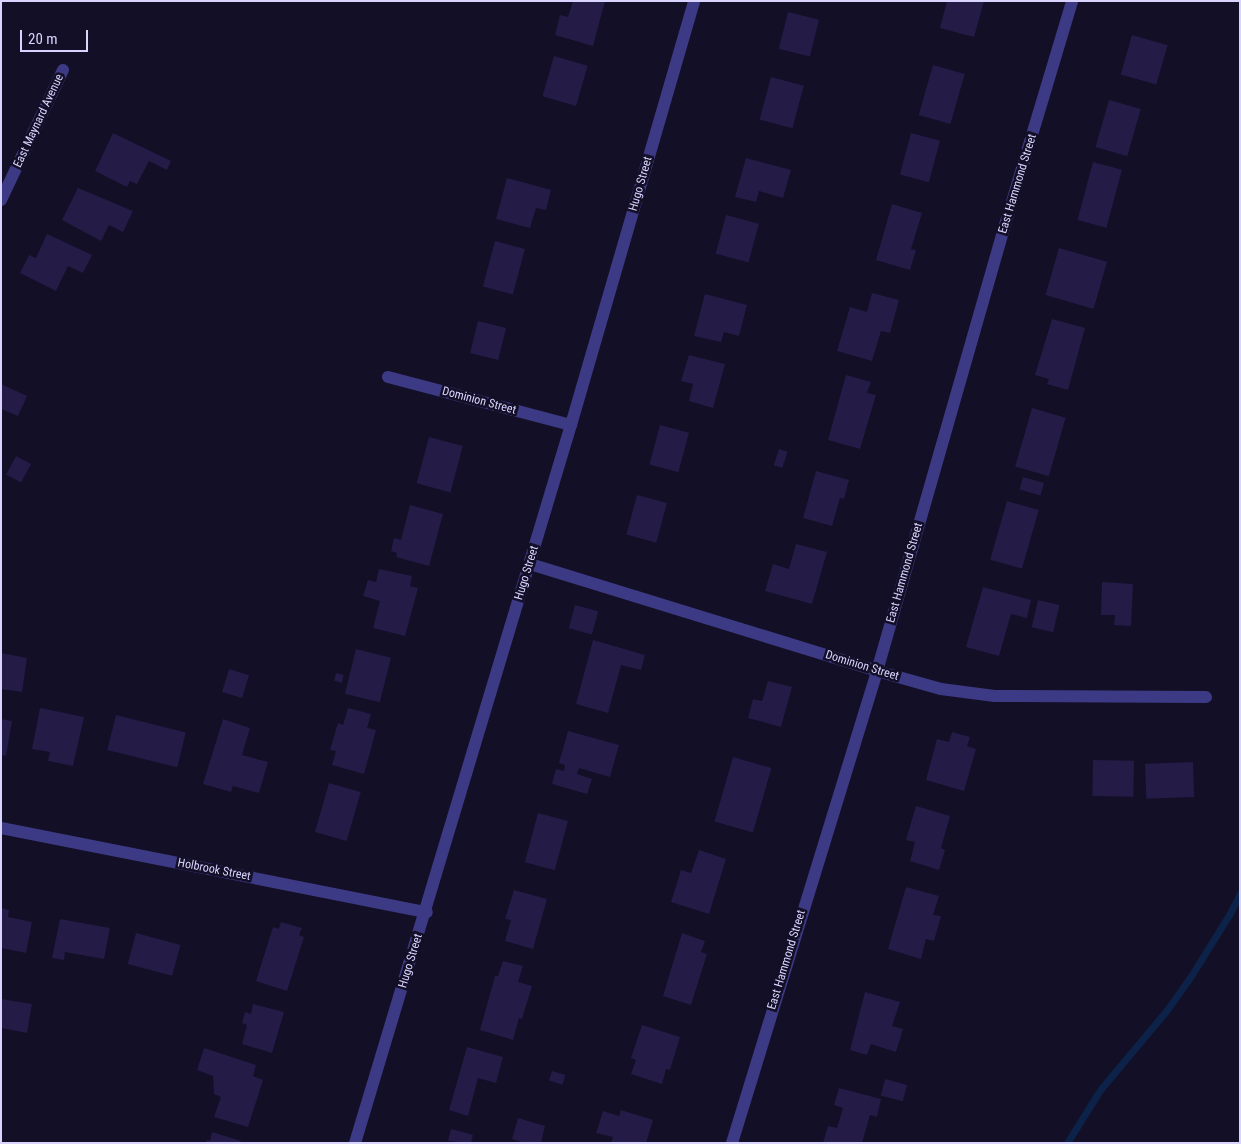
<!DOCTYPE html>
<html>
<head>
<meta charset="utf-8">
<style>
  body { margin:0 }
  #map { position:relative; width:1241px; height:1144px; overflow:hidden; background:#130f26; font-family:"Roboto Condensed",sans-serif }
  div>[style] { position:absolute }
  .stream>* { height:7px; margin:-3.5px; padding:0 3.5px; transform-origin:3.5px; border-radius:3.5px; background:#0c2248 }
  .building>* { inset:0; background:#241b47; transform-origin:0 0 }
  .street>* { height:12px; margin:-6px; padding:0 6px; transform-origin:6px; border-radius:6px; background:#3d3a85 }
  span { translate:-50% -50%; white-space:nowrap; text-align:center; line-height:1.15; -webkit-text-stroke:5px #130f26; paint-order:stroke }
  .street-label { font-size:12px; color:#d9d4ff }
  .frame { position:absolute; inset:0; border:2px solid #d9d4ff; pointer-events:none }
  .scale { position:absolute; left:20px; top:30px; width:68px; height:22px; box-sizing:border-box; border:2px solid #d9d4ff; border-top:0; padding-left:6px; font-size:15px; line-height:18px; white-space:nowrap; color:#d9d4ff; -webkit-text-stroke:4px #130f26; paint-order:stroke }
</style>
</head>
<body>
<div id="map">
  <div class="stream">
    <i style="left:1067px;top:1143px;width:62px;rotate:-58.1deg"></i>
    <i style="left:1100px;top:1090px;width:104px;rotate:-50.1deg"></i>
    <i style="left:1167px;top:1010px;width:42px;rotate:-54.8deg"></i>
    <i style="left:1191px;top:976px;width:72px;rotate:-58.1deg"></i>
    <i style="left:1229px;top:915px;width:25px;rotate:-63deg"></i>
  </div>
  <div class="building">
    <i style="clip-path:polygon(573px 1px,605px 1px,593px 46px,555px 35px,560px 15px,568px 17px)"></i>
    <i style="clip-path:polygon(947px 1px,984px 1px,974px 37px,940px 28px)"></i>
    <i style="left:788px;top:12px;width:32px;height:38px;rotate:14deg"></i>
    <i style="left:1132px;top:35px;width:37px;height:41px;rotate:16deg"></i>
    <i style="left:554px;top:56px;width:35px;height:42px;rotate:16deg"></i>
    <i style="left:933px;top:65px;width:33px;height:52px;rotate:16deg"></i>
    <i style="left:771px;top:77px;width:34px;height:44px;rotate:15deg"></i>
    <i style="left:1109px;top:100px;width:33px;height:49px;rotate:16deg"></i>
    <i style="clip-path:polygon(113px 133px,171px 161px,167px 170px,149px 161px,137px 184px,130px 181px,127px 187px,95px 171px)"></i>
    <i style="left:911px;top:133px;width:30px;height:43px;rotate:15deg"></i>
    <i style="clip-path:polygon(746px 158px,791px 170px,783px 198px,759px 191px,756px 202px,735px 197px)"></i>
    <i style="left:1093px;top:162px;width:30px;height:60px;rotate:15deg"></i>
    <i style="clip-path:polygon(507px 178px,551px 190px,546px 210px,536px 208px,530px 228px,496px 219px)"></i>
    <i style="clip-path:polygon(78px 188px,133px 211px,123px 232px,109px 225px,101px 241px,62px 220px)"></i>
    <i style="clip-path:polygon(892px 204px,922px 213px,911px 249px,916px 250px,910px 270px,876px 260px)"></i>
    <i style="left:726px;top:215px;width:34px;height:40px;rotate:15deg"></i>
    <i style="clip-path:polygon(47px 234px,92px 255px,83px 273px,68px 266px,56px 291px,20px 273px,29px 255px,36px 258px)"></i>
    <i style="left:495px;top:241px;width:31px;height:47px;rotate:15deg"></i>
    <i style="left:1059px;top:248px;width:50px;height:49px;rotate:16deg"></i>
    <i style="clip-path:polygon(872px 293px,899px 300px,890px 333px,881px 331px,872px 361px,837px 351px,850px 307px,867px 312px)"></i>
    <i style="clip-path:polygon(705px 294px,747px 305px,739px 336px,724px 332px,721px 342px,694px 336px)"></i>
    <i style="clip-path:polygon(1052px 319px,1085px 328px,1068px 390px,1047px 384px,1049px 379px,1035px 375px)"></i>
    <i style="left:478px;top:321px;width:29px;height:33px;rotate:14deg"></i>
    <i style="clip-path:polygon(689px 355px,725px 364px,713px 408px,689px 401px,693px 384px,681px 381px)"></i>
    <i style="clip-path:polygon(846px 375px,871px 382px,867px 393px,876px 395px,860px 449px,828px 440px)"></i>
    <i style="clip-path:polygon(1px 384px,27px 396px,18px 416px,1px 409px)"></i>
    <i style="left:1032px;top:408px;width:35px;height:61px;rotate:16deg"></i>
    <i style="left:660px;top:425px;width:30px;height:41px;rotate:15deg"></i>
    <i style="left:429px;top:437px;width:35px;height:48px;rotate:15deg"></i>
    <i style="left:779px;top:449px;width:9px;height:17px;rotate:18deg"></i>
    <i style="left:16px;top:456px;width:17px;height:21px;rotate:28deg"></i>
    <i style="clip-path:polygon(816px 471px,849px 480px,844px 499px,840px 498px,832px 526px,803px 518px)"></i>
    <i style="left:1023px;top:477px;width:22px;height:13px;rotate:16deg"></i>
    <i style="left:637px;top:495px;width:31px;height:41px;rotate:15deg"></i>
    <i style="left:1007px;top:501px;width:33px;height:61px;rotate:16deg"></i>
    <i style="clip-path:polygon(410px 505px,443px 514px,429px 566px,396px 557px,397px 553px,391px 551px,394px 538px,401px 540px)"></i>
    <i style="clip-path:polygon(796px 544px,827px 552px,812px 604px,765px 591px,773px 564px,789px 569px)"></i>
    <i style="clip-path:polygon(379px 569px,412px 576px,410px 586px,418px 588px,405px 636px,373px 628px,380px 601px,363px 596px,368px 580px,376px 582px)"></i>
    <i style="clip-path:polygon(1102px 582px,1133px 584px,1131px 626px,1114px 625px,1115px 615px,1101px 615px)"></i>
    <i style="clip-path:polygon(983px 587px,1031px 600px,1027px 618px,1011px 614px,999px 656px,966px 647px)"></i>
    <i style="left:1038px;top:600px;width:22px;height:28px;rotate:13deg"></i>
    <i style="left:575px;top:605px;width:24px;height:24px;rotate:15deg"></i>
    <i style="clip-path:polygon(593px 640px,645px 655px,641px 670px,621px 665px,608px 713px,576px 704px)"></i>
    <i style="left:356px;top:649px;width:36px;height:46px;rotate:14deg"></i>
    <i style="clip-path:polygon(1px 653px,27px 658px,22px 692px,1px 689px)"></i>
    <i style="left:229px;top:669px;width:21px;height:24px;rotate:17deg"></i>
    <i style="left:336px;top:673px;width:8px;height:8px;rotate:14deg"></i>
    <i style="clip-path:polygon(768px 681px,792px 687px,781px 727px,748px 718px,753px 699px,762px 701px)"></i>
    <i style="clip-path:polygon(40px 708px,84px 717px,73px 766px,48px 761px,50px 752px,32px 749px)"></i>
    <i style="clip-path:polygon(348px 708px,371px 714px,367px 728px,376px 730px,364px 774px,332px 765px,336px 751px,330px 750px,338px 723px,343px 725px)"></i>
    <i style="left:116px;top:715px;width:72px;height:36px;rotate:14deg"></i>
    <i style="clip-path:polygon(1px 719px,12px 721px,6px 756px,1px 755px)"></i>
    <i style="clip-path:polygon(223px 719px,250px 728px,242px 755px,268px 762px,259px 793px,233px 786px,231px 792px,203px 784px)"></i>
    <i style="clip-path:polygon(568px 731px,619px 745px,610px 777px,579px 768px,577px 774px,592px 779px,587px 794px,552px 784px,556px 769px,564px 771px,565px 765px,559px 763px)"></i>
    <i style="clip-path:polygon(952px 732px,970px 737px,967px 746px,976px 749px,964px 791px,926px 780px,937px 739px,949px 742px)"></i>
    <i style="left:733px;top:757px;width:40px;height:67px;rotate:16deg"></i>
    <i style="left:1093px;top:760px;width:41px;height:36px;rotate:1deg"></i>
    <i style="left:1193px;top:762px;width:35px;height:48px;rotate:88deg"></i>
    <i style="left:329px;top:783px;width:33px;height:51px;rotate:16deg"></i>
    <i style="clip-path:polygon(916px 806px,950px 816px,941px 848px,945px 850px,939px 870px,910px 861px,915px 842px,906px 840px)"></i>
    <i style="left:538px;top:813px;width:31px;height:51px;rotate:15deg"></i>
    <i style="clip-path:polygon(699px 850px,726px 859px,709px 914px,671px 902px,681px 870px,691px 873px)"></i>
    <i style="clip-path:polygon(906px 887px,939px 896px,933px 915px,941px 916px,934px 941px,926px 939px,921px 959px,888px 949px)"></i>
    <i style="clip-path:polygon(514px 890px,547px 899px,533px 949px,505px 941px,511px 920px,505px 919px)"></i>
    <i style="clip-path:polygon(1px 908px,9px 910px,8px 917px,32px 922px,26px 953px,1px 948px)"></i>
    <i style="clip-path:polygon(60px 919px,110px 928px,104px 959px,65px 952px,64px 960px,52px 958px)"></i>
    <i style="clip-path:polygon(281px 922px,302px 928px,299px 935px,304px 937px,287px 991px,256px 981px,273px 927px,279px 929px)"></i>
    <i style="left:136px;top:933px;width:46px;height:32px;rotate:15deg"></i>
    <i style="clip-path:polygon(682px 933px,705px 941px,701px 952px,707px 954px,691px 1005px,663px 996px)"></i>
    <i style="clip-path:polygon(503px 961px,523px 966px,518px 982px,532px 986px,522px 1019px,519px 1018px,513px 1040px,480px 1030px,495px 976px,498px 976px)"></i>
    <i style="clip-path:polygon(865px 992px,900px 1002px,892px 1026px,903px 1029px,896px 1052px,871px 1044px,867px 1055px,850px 1050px)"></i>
    <i style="clip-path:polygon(1px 999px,32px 1004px,27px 1033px,1px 1028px)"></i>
    <i style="clip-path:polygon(253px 1004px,284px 1012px,272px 1053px,242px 1044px,247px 1025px,242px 1023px,245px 1012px,251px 1014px)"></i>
    <i style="clip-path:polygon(642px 1025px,680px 1037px,670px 1070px,666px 1069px,662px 1084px,631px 1074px,636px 1060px,631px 1058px)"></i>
    <i style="clip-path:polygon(467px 1047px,503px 1057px,496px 1083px,478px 1078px,468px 1116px,449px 1110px)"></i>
    <i style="clip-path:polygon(204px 1048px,256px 1065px,253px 1076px,263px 1080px,248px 1127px,214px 1117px,221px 1097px,214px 1094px,213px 1076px,197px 1070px)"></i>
    <i style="left:552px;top:1071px;width:14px;height:10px;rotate:17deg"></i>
    <i style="left:885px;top:1079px;width:23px;height:17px;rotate:15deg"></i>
    <i style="clip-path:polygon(839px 1088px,881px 1099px,877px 1117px,870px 1115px,862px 1143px,823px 1143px,828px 1126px,837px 1128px,843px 1108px,834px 1105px)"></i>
    <i style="clip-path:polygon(621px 1110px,653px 1120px,646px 1143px,611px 1143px,613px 1137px,596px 1133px,603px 1111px,619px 1116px)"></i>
    <i style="clip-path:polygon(518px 1118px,545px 1126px,541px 1143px,525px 1143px,512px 1139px)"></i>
    <i style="clip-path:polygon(451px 1129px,473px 1135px,471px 1143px,448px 1141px)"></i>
    <i style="clip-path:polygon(212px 1132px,241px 1141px,240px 1143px,206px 1143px,207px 1140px,210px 1141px)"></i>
  </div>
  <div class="street">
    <i style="left:1px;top:200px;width:144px;rotate:-64.5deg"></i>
    <i style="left:388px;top:377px;width:189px;rotate:14.7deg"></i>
    <i style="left:530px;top:564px;width:363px;rotate:17.1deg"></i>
    <i style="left:877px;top:671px;width:66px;rotate:15.7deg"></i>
    <i style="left:941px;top:689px;width:54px;rotate:7.4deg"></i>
    <i style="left:995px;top:696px;width:211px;rotate:0.3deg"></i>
    <i style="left:1px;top:828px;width:434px;rotate:11.2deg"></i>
    <i style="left:355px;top:1143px;width:750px;rotate:-73.26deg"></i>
    <i style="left:571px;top:425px;width:441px;rotate:-73.8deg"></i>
    <i style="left:732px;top:1143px;width:494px;rotate:-72.9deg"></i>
    <i style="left:877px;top:671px;width:464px;rotate:-74deg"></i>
    <i style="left:1005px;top:225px;width:234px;rotate:-73.3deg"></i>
  </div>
  <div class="street-label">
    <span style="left:39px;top:121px;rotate:-65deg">East Maynard Avenue</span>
    <span style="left:641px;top:184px;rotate:-74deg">Hugo Street</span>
    <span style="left:1018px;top:184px;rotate:-73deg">East Hammond Street</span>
    <span style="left:479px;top:401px;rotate:15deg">Dominion Street</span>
    <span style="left:527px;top:573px;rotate:-73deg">Hugo Street</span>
    <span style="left:905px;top:573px;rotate:-74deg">East Hammond Street</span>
    <span style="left:862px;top:666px;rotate:17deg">Dominion Street</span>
    <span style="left:214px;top:870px;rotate:11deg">Holbrook Street</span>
    <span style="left:787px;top:960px;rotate:-73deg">East Hammond Street</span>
    <span style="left:411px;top:961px;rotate:-73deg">Hugo Street</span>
  </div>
  <div class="frame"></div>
  <div class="scale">20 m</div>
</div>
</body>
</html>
